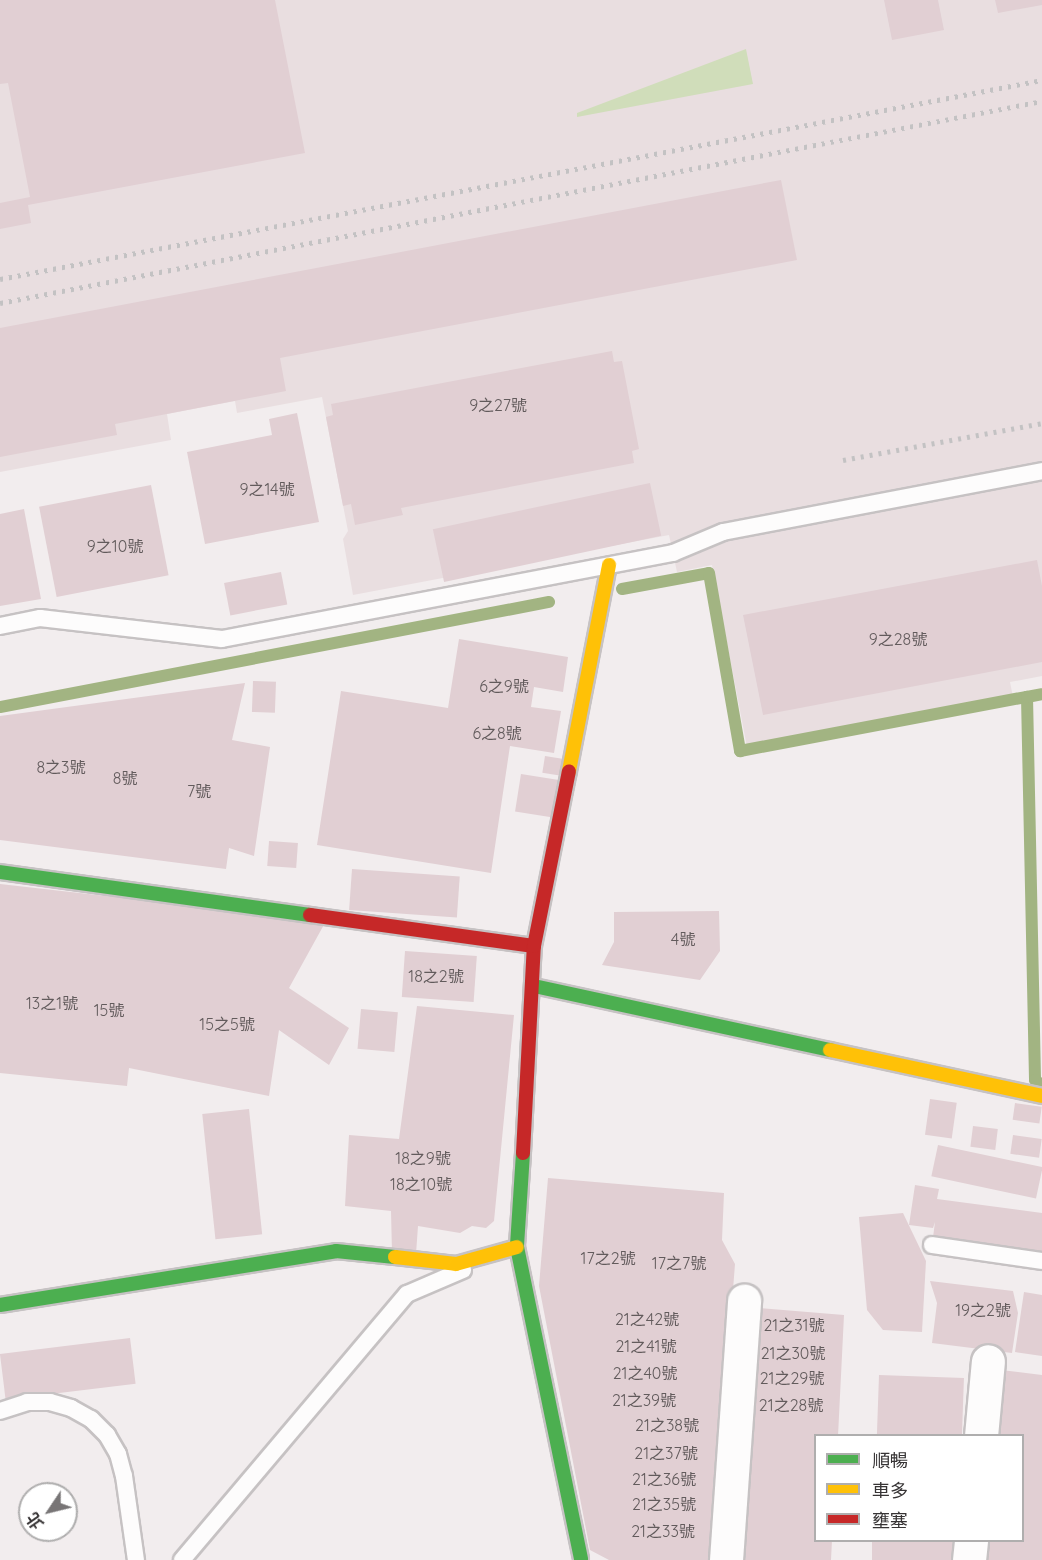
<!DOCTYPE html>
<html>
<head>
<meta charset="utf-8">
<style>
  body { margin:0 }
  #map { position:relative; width:1042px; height:1560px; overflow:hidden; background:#f2edee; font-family:Quicksand,"Noto Sans TC",sans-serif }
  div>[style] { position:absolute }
  .built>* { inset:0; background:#e9dee0 }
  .green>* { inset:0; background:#d0ddba }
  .stream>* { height:12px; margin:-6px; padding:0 6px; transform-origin:6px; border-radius:6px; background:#a2b482 }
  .building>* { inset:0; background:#e1cfd3; transform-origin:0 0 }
  .roads { filter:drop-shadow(2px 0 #c6c2c3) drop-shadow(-2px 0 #c6c2c3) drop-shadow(0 2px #c6c2c3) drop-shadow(0 -2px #c6c2c3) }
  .lane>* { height:16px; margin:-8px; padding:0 8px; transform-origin:8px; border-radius:8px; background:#fdfcfc }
  .street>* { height:33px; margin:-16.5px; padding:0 16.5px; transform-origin:16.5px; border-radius:16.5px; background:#fdfcfc }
  .fast>* { height:14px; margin:-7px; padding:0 7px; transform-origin:7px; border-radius:7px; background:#4caf50 }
  .slow>* { height:14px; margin:-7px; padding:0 7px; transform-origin:7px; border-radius:7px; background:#ffc107 }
  .jam>* { height:14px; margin:-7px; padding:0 7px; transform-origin:7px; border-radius:7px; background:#c62828 }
  .rail>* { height:4.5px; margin-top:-2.25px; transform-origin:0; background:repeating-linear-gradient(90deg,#c3c2c3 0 3px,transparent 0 9px) }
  span { translate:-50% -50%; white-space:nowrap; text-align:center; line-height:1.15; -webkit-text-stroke:4.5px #fff; paint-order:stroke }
  .number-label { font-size:16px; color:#625b5c }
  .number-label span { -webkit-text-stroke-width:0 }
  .legend { position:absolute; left:814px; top:1434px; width:210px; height:108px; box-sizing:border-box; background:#fff; border:2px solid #afaeae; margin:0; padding:8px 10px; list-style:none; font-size:18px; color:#373435 }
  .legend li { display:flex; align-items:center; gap:12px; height:30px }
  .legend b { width:30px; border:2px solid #afaeae }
  .north { position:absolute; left:18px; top:1482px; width:60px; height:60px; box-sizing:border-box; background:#fff; border:2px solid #afaeae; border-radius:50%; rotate:235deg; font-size:16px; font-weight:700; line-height:24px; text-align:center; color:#373435 }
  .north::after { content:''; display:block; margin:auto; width:21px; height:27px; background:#787576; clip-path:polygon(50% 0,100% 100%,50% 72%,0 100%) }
</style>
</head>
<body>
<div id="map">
  <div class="built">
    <i style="clip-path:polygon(0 0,1042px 0,1042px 676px,1010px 682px,1013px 697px,747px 747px,712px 565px,677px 572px,669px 535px,353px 595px,343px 539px,348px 531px,322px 397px,237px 413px,235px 401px,167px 414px,171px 440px,0 472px)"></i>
  </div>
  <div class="green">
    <i style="clip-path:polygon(746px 49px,753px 84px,577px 117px,577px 113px)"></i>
  </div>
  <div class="stream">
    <i style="left:622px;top:589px;width:88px;rotate:-10.4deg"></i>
    <i style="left:709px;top:573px;width:181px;rotate:80.1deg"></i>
    <i style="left:740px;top:751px;width:292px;rotate:-10.7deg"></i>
    <i style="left:1027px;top:697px;width:383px;rotate:88.8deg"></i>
    <i style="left:1035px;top:1080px;width:9px;rotate:36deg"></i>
    <i style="left:1027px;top:697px;width:15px;rotate:-11deg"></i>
    <i style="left:0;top:707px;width:559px;rotate:-10.83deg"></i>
  </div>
  <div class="building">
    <i style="clip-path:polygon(0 0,275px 0,305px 153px,28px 205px,31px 223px,0 229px,0 203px,30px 197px,8px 83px,0 84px)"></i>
    <i style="clip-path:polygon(884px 0,938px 0,944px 30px,892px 40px)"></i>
    <i style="clip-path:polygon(995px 0,1042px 0,1042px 5px,998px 13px)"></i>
    <i style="clip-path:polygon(781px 180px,797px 260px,280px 358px,286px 391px,115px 424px,117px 435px,0 457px,0 328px)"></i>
    <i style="clip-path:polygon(612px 351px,614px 362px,622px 361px,639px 449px,632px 451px,634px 463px,401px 508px,403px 515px,355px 525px,351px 504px,343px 506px,326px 417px,333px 415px,331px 404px)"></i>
    <i style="clip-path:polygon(297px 413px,319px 522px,205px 544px,187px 452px,272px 435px,269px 419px)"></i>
    <i style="left:650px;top:483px;width:54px;height:222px;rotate:78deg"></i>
    <i style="left:151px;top:485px;width:92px;height:114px;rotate:79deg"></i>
    <i style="clip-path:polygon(24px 509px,41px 599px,0 606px,0 514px)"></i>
    <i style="clip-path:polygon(1037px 560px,1042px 586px,1042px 662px,763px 715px,743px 615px)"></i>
    <i style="left:281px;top:572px;width:33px;height:58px;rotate:79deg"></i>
    <i style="clip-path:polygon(459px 639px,568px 657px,563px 692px,534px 687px,531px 707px,561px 711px,554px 753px,510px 746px,491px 873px,317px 845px,341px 691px,448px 708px)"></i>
    <i style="left:253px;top:681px;width:23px;height:31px;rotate:2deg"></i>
    <i style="clip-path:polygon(245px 683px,232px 740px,270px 747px,254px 856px,229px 848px,226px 869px,0 840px,0 716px)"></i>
    <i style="left:545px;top:756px;width:19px;height:17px;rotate:9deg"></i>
    <i style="left:521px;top:774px;width:40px;height:38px;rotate:9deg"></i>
    <i style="left:269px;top:841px;width:29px;height:25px;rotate:4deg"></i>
    <i style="left:352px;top:869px;width:108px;height:41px;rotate:4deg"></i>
    <i style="clip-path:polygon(0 884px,326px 921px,289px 988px,349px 1028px,329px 1065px,279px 1030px,269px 1096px,129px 1068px,127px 1086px,0 1073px)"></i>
    <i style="clip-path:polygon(719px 911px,720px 951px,700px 980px,602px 965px,614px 942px,614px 912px)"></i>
    <i style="left:405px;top:951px;width:72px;height:46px;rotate:4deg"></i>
    <i style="clip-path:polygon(417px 1006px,514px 1015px,494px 1221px,486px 1228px,472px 1226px,460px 1233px,418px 1226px,416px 1254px,392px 1253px,391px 1211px,345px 1206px,349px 1135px,399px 1139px)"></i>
    <i style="left:361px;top:1009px;width:37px;height:40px;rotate:5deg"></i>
    <i style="left:930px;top:1099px;width:27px;height:36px;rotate:8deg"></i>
    <i style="left:1015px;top:1103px;width:27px;height:17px;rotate:8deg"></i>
    <i style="left:249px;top:1109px;width:126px;height:47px;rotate:84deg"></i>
    <i style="left:973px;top:1126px;width:25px;height:21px;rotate:7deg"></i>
    <i style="left:1013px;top:1135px;width:29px;height:19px;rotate:8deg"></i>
    <i style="left:938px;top:1145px;width:107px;height:32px;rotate:12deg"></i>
    <i style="clip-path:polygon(548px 1178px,724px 1193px,722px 1240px,735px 1264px,712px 1560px,609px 1560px,590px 1550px,539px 1286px)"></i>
    <i style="clip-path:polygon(915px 1185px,939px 1189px,937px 1199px,1042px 1213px,1042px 1260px,932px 1245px,935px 1222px,933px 1228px,909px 1225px)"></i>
    <i style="clip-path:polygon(903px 1213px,926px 1261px,922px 1332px,883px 1330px,867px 1310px,859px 1217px)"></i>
    <i style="clip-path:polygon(930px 1281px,1013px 1291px,1018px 1313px,1012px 1353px,932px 1343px,937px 1303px)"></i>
    <i style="clip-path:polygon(1024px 1292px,1042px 1295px,1042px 1356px,1015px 1352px)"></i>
    <i style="clip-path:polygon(748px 1307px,844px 1315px,838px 1436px,816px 1436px,816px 1540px,832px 1540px,831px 1560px,732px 1560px)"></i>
    <i style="left:130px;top:1338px;width:46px;height:131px;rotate:83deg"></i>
    <i style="clip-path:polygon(1001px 1370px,1042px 1375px,1042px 1560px,985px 1560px,987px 1540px,1022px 1540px,1022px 1436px,996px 1436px)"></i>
    <i style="left:879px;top:1375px;width:85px;height:61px;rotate:2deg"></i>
    <i style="left:872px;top:1540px;width:86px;height:20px"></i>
  </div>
  <div class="roads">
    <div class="lane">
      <i style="left:0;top:626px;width:41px;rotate:-11.3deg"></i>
      <i style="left:40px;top:618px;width:183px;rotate:6.6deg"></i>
      <i style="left:222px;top:639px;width:459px;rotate:-10.8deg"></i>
      <i style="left:673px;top:553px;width:54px;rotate:-22.8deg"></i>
      <i style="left:723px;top:532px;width:325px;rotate:-10.8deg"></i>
      <i style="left:932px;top:1245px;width:111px;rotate:8.3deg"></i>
      <i style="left:0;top:1411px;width:28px;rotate:-18deg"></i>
      <i style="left:27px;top:1402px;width:23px"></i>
      <i style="left:50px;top:1402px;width:22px;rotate:16deg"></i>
      <i style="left:71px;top:1408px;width:23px;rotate:29deg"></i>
      <i style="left:91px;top:1419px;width:23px;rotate:45deg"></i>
      <i style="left:107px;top:1435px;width:22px;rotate:60deg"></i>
      <i style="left:118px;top:1454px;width:23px;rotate:75deg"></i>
      <i style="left:124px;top:1476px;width:85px;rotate:81.9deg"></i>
      <i style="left:182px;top:1560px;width:348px;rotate:-49.8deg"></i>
      <i style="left:407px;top:1294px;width:61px;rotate:-23.2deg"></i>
    </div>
    <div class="street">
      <i style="left:981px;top:1436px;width:75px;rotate:-84.7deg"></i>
      <i style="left:726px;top:1560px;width:260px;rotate:-86deg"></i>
      <i style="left:969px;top:1560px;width:20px;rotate:-84deg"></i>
    </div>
    <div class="fast">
      <i style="left:0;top:872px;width:313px;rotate:7.9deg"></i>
      <i style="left:534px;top:986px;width:303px;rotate:12.2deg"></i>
      <i style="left:523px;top:1153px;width:94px;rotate:93.7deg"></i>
      <i style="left:517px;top:1247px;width:319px;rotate:78.4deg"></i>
      <i style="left:0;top:1305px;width:340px;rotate:-9.1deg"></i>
      <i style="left:336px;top:1251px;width:59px;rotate:5.8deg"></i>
    </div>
    <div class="slow">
      <i style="left:569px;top:771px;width:210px;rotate:-79deg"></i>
      <i style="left:830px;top:1050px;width:217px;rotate:12.2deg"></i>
      <i style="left:395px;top:1257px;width:61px;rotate:6.5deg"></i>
      <i style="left:456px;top:1264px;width:63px;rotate:-15.6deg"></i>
    </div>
    <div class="jam">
      <i style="left:310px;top:915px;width:226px;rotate:7.9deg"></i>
      <i style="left:523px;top:1153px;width:207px;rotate:-87deg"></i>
      <i style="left:534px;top:946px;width:178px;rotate:-78.7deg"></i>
    </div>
  </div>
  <div class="rail">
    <i style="left:0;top:279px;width:1061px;rotate:-10.81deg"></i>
    <i style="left:0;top:303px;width:1061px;rotate:-10.97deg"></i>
    <i style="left:843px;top:460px;width:202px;rotate:-10.5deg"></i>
  </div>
  <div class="number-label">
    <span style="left:498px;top:405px">9之27號</span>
    <span style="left:267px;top:489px">9之14號</span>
    <span style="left:115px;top:546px">9之10號</span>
    <span style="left:898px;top:639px">9之28號</span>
    <span style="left:504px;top:686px">6之9號</span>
    <span style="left:497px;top:733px">6之8號</span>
    <span style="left:61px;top:767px">8之3號</span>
    <span style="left:125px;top:778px">8號</span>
    <span style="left:199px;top:791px">7號</span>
    <span style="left:683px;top:939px">4號</span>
    <span style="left:436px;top:976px">18之2號</span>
    <span style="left:52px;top:1003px">13之1號</span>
    <span style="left:109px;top:1010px">15號</span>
    <span style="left:227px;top:1024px">15之5號</span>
    <span style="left:423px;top:1158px">18之9號</span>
    <span style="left:421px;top:1184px">18之10號</span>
    <span style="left:608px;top:1258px">17之2號</span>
    <span style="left:679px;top:1263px">17之7號</span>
    <span style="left:983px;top:1310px">19之2號</span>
    <span style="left:647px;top:1319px">21之42號</span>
    <span style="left:794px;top:1325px">21之31號</span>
    <span style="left:646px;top:1346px">21之41號</span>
    <span style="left:793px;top:1353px">21之30號</span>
    <span style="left:645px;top:1373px">21之40號</span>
    <span style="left:792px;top:1378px">21之29號</span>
    <span style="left:644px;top:1400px">21之39號</span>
    <span style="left:791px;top:1405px">21之28號</span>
    <span style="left:667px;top:1425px">21之38號</span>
    <span style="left:666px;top:1453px">21之37號</span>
    <span style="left:664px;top:1479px">21之36號</span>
    <span style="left:664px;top:1504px">21之35號</span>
    <span style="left:663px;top:1531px">21之33號</span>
  </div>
  <ul class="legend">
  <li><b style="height:8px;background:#4caf50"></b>順暢</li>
  <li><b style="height:8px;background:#ffc107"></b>車多</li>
  <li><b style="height:8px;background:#c62828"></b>壅塞</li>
  </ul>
  <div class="north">北</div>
</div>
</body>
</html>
